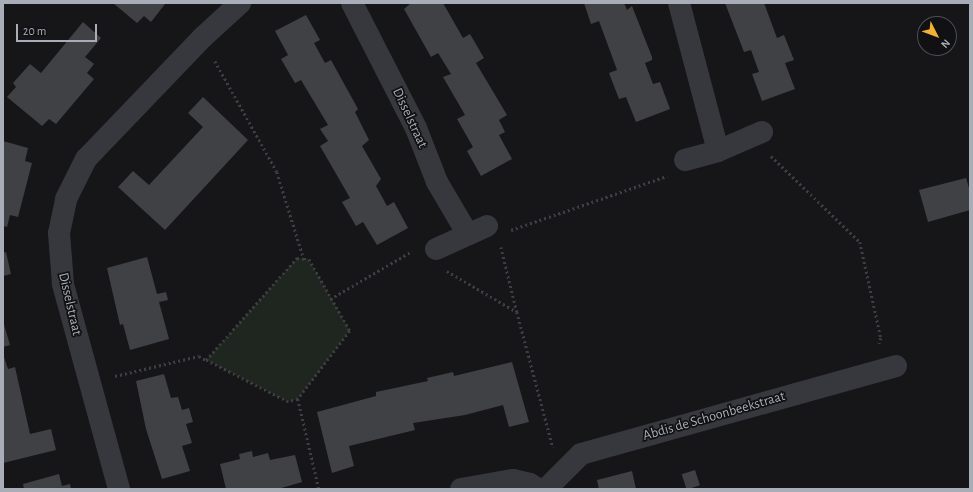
<!DOCTYPE html>
<html>
<head>
<meta charset="utf-8">
<style>
  body { margin:0 }
  #map { position:relative; width:973px; height:492px; overflow:hidden; background:#161618; font-family:"Alegreya Sans",sans-serif }
  div>[style] { position:absolute }
  .green>* { inset:0; background:#1e261f }
  .building>* { inset:0; background:#404145; transform-origin:0 0 }
  .path>* { height:2.5px; margin-top:-1.25px; transform-origin:0; background:repeating-linear-gradient(90deg,#3d3f44 0 2px,transparent 0 5px) }
  .minor>* { height:22px; margin:-11px; padding:0 11px; transform-origin:11px; border-radius:11px; background:#37383d }
  span { translate:-50% -50%; white-space:nowrap; text-align:center; line-height:1.15; -webkit-text-stroke:3.5px #111113; paint-order:stroke }
  .street-label { font-size:14px; color:#a8adb8 }
  .frame { position:absolute; inset:0; border:4px solid #a8adb8; pointer-events:none }
  .north { position:absolute; left:917px; top:16px; width:40px; height:40px; box-sizing:border-box; background:#111113; border:1px solid #4d4f55; border-radius:50%; rotate:132deg; font-size:11px; font-weight:700; line-height:16px; text-align:center; color:#a8adb8 }
  .north::after { content:''; display:block; margin:auto; width:14px; height:18px; background:#f2b134; clip-path:polygon(50% 0,100% 100%,50% 72%,0 100%) }
  .scale { position:absolute; left:16px; top:24px; width:81px; height:18px; box-sizing:border-box; border:2px solid #a8adb8; border-top:0; padding-left:5px; font-size:12px; line-height:14px; white-space:nowrap; color:#a8adb8; -webkit-text-stroke:3px #111113; paint-order:stroke }
</style>
</head>
<body>
<div id="map">
  <div class="green">
    <i style="clip-path:polygon(297px 258px,309px 259px,350px 331px,298px 399px,288px 402px,206px 360px)"></i>
  </div>
  <div class="building">
    <i style="clip-path:polygon(113px 3px,164px 3px,165px 4px,151px 22px,144px 16px,137px 23px)"></i>
    <i style="clip-path:polygon(411px 3px,443px 3px,463px 38px,470px 34px,484px 58px,476px 63px,507px 115px,499px 120px,505px 132px,499px 135px,512px 159px,481px 176px,467px 151px,473px 147px,457px 119px,465px 115px,443px 77px,451px 74px,438px 53px,431px 57px,404px 9px)"></i>
    <i style="clip-path:polygon(584px 3px,624px 3px,627px 10px,632px 6px,652px 57px,652px 60px,645px 63px,653px 84px,660px 82px,670px 109px,636px 122px,626px 97px,619px 99px,609px 73px,617px 70px,599px 21px,591px 24px)"></i>
    <i style="clip-path:polygon(725px 3px,764px 3px,777px 38px,784px 35px,794px 60px,785px 63px,795px 89px,762px 101px,752px 74px,759px 72px,751px 50px,744px 52px)"></i>
    <i style="clip-path:polygon(306px 15px,320px 40px,314px 43px,325px 63px,331px 60px,358px 109px,355px 112px,369px 140px,362px 146px,381px 179px,376px 186px,387px 206px,394px 202px,408px 228px,377px 245px,363px 222px,356px 226px,342px 202px,350px 198px,320px 146px,328px 141px,320px 129px,328px 125px,301px 80px,295px 83px,281px 59px,288px 55px,275px 31px)"></i>
    <i style="clip-path:polygon(83px 22px,101px 38px,85px 57px,94px 64px,87px 73px,94px 79px,56px 124px,49px 119px,42px 126px,7px 97px,16px 87px,13px 83px,30px 64px,41px 73px)"></i>
    <i style="clip-path:polygon(203px 97px,248px 140px,165px 230px,118px 187px,133px 171px,149px 185px,203px 127px,188px 113px)"></i>
    <i style="clip-path:polygon(3px 141px,28px 148px,25px 161px,32px 163px,18px 217px,10px 215px,7px 227px,3px 226px)"></i>
    <i style="clip-path:polygon(966px 178px,970px 191px,970px 210px,928px 222px,919px 190px)"></i>
    <i style="clip-path:polygon(6px 252px,11px 274px,3px 276px,3px 253px)"></i>
    <i style="clip-path:polygon(147px 257px,157px 294px,166px 292px,168px 300px,159px 302px,169px 339px,130px 350px,123px 324px,120px 325px,107px 268px)"></i>
    <i style="clip-path:polygon(3px 321px,10px 345px,3px 347px)"></i>
    <i style="clip-path:polygon(3px 354px,8px 369px,15px 367px,30px 434px,51px 429px,56px 450px,3px 463px)"></i>
    <i style="clip-path:polygon(512px 362px,529px 422px,509px 427px,503px 405px,465px 415px,413px 423px,415px 430px,349px 446px,354px 466px,332px 473px,317px 412px,376px 396px,376px 392px,428px 381px,427px 378px,453px 372px,454px 376px)"></i>
    <i style="clip-path:polygon(164px 374px,171px 398px,178px 397px,182px 410px,189px 408px,193px 422px,186px 424px,192px 443px,182px 446px,190px 471px,162px 479px,146px 429px,136px 381px)"></i>
    <i style="clip-path:polygon(252px 451px,253px 457px,268px 453px,270px 460px,295px 455px,302px 482px,278px 489px,226px 489px,220px 464px,240px 459px,239px 454px)"></i>
    <i style="left:695px;top:470px;width:16px;height:14px;rotate:72deg"></i>
    <i style="clip-path:polygon(632px 471px,636px 489px,599px 489px,597px 480px)"></i>
    <i style="clip-path:polygon(59px 474px,62px 486px,70px 484px,71px 489px,24px 489px,23px 484px)"></i>
  </div>
  <div class="path">
    <i style="left:215px;top:61px;width:127px;rotate:60.8deg"></i>
    <i style="left:277px;top:172px;width:91px;rotate:72.8deg"></i>
    <i style="left:304px;top:259px;width:5px"></i>
    <i style="left:309px;top:259px;width:83px;rotate:60.3deg"></i>
    <i style="left:350px;top:331px;width:86px;rotate:127.4deg"></i>
    <i style="left:298px;top:399px;width:10px;rotate:163deg"></i>
    <i style="left:288px;top:402px;width:92px;rotate:-152.9deg"></i>
    <i style="left:206px;top:360px;width:137px;rotate:-48.3deg"></i>
    <i style="left:297px;top:258px;width:7px;rotate:8deg"></i>
    <i style="left:771px;top:156px;width:124px;rotate:44deg"></i>
    <i style="left:860px;top:242px;width:98px;rotate:77.7deg"></i>
    <i style="left:881px;top:338px;width:6px;rotate:108deg"></i>
    <i style="left:511px;top:230px;width:165px;rotate:-19.1deg"></i>
    <i style="left:501px;top:247px;width:67px;rotate:76.2deg"></i>
    <i style="left:447px;top:271px;width:81px;rotate:30.4deg"></i>
    <i style="left:517px;top:312px;width:140px;rotate:75.1deg"></i>
    <i style="left:330px;top:299px;width:95px;rotate:-30.3deg"></i>
    <i style="left:115px;top:376px;width:86px;rotate:-13.4deg"></i>
    <i style="left:199px;top:356px;width:8px;rotate:30deg"></i>
    <i style="left:298px;top:399px;width:92px;rotate:76.9deg"></i>
  </div>
  <div class="minor">
    <i style="left:352px;top:3px;width:140px;rotate:62.9deg"></i>
    <i style="left:416px;top:128px;width:58px;rotate:68.7deg"></i>
    <i style="left:437px;top:182px;width:59px;rotate:59.5deg"></i>
    <i style="left:679px;top:3px;width:153px;rotate:75.2deg"></i>
    <i style="left:685px;top:160px;width:34px;rotate:-15deg"></i>
    <i style="left:718px;top:151px;width:48px;rotate:-23.4deg"></i>
    <i style="left:436px;top:249px;width:56px;rotate:-24.3deg"></i>
    <i style="left:119px;top:489px;width:213px;rotate:-105.3deg"></i>
    <i style="left:63px;top:284px;width:51px;rotate:-94.5deg"></i>
    <i style="left:59px;top:233px;width:35px;rotate:-78deg"></i>
    <i style="left:66px;top:199px;width:45px;rotate:-63.4deg"></i>
    <i style="left:86px;top:159px;width:168px;rotate:-46.2deg"></i>
    <i style="left:202px;top:38px;width:52px;rotate:-42.6deg"></i>
    <i style="left:461px;top:489px;width:53px;rotate:-9.8deg"></i>
    <i style="left:513px;top:480px;width:17px;rotate:13deg"></i>
    <i style="left:530px;top:484px;width:9px;rotate:32deg"></i>
    <i style="left:546px;top:489px;width:49px;rotate:-45deg"></i>
    <i style="left:581px;top:454px;width:327px;rotate:-15.6deg"></i>
  </div>
  <div class="street-label">
    <span style="left:410px;top:118px;rotate:65deg">Disselstraat</span>
    <span style="left:70px;top:304px;rotate:77deg">Disselstraat</span>
    <span style="left:714px;top:416px;rotate:-16deg">Abdis de Schoonbeekstraat</span>
  </div>
  <div class="frame"></div>
  <div class="north">N</div>
  <div class="scale">20 m</div>
</div>
</body>
</html>
